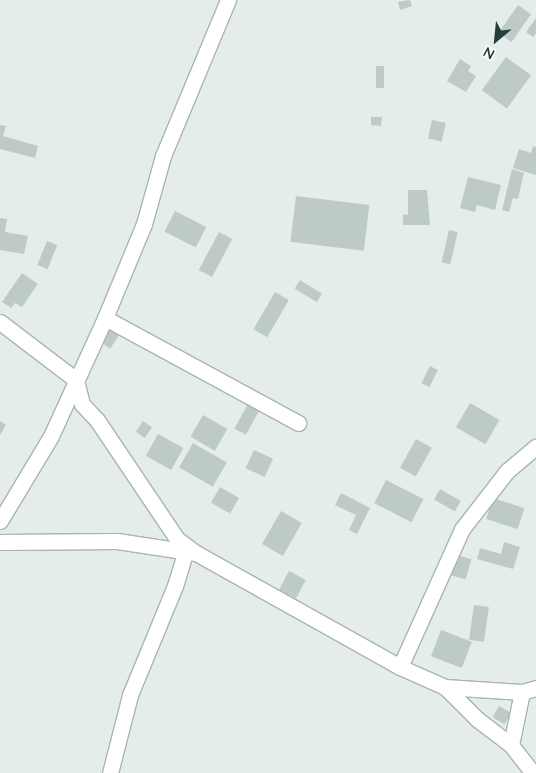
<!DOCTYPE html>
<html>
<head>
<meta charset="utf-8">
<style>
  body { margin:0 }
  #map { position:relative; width:536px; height:773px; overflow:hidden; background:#e5edeb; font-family:Quicksand,sans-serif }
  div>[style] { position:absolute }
  .building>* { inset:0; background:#bdcac7; transform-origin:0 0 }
  .roads { filter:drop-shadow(1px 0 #a8b5b3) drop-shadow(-1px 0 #a8b5b3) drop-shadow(0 1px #a8b5b3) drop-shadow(0 -1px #a8b5b3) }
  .minor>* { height:15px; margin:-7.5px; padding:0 7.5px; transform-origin:7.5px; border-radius:7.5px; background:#fff }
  span { translate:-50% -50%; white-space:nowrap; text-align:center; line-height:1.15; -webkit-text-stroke:4px #f5f9f8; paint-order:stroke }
  .north { position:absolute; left:471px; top:15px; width:50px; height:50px; -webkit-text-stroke:4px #f5f9f8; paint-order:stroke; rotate:208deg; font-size:14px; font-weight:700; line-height:20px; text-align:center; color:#253d3b }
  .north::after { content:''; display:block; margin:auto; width:18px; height:22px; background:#253d3b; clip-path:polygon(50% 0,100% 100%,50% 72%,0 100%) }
</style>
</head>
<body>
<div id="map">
  <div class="building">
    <i style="clip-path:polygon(410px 0,412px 6px,400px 10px,398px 2px)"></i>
    <i style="left:518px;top:5px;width:16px;height:34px;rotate:35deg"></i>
    <i style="clip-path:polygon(536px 18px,536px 33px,533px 37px,526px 32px)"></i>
    <i style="left:506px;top:57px;width:31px;height:41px;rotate:36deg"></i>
    <i style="clip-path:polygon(460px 59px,471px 66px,468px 71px,476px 76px,466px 92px,447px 81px)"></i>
    <i style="left:376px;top:66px;width:8px;height:22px"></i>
    <i style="clip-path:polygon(371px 117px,382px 117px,381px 126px,371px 125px)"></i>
    <i style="left:432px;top:120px;width:14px;height:19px;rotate:12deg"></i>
    <i style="clip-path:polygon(0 125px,6px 126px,3px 136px,38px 146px,35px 158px,0 149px)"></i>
    <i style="clip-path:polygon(533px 146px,536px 147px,536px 175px,513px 168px,519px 149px,531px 153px)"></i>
    <i style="clip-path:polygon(512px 169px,524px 173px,518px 199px,513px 198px,509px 212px,502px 210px)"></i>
    <i style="clip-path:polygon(468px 177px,501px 185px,495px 210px,477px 205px,475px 212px,460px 208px)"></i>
    <i style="clip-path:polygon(408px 190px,427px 190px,430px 225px,403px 225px,403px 214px,408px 215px)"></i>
    <i style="left:296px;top:196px;width:74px;height:46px;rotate:7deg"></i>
    <i style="left:175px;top:211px;width:35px;height:23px;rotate:27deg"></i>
    <i style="clip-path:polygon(0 218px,7px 219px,5px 232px,28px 236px,24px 254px,0 250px)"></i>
    <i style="left:449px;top:230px;width:9px;height:33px;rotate:13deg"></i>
    <i style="left:219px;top:232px;width:15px;height:43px;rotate:28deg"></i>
    <i style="left:47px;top:241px;width:11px;height:26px;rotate:22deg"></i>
    <i style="clip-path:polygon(22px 273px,38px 284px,22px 307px,15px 303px,11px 308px,2px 302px)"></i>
    <i style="left:300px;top:280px;width:26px;height:10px;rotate:32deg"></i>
    <i style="left:275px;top:292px;width:16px;height:43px;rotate:30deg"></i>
    <i style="left:110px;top:329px;width:11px;height:16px;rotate:34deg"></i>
    <i style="left:430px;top:366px;width:9px;height:19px;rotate:27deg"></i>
    <i style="left:470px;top:403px;width:34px;height:28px;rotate:30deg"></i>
    <i style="left:248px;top:404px;width:13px;height:28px;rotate:29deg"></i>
    <i style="left:203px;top:415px;width:28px;height:25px;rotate:30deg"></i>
    <i style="clip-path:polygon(0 421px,6px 425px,0 435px)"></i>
    <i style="left:143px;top:421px;width:11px;height:13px;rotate:34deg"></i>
    <i style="left:158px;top:434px;width:29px;height:25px;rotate:29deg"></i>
    <i style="left:416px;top:439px;width:18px;height:33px;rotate:29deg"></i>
    <i style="left:193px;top:443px;width:39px;height:28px;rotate:30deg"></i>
    <i style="left:254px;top:450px;width:21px;height:20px;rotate:25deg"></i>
    <i style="left:386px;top:480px;width:42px;height:26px;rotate:27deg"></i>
    <i style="left:220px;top:487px;width:22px;height:18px;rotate:30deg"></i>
    <i style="left:440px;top:489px;width:24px;height:12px;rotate:30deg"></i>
    <i style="clip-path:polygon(341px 493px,370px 508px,357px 534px,349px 530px,356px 515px,335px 505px)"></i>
    <i style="left:493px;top:498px;width:33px;height:22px;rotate:18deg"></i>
    <i style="left:281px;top:511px;width:24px;height:38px;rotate:30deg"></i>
    <i style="clip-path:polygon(504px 542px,520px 547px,513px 569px,477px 559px,480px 548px,501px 554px)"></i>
    <i style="left:457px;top:555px;width:15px;height:21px;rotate:16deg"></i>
    <i style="left:289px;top:571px;width:19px;height:21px;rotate:28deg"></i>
    <i style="left:474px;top:605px;width:15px;height:35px;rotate:8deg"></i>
    <i style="left:441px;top:630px;width:33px;height:28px;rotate:21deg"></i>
    <i style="left:499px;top:706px;width:14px;height:13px;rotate:30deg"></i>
  </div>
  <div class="roads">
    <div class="minor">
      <i style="left:105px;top:318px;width:220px;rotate:28.5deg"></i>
      <i style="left:0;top:322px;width:96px;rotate:37.3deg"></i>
      <i style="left:76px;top:380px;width:25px;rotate:76deg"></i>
      <i style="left:82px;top:404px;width:22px;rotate:47deg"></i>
      <i style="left:97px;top:420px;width:143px;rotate:56.1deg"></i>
      <i style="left:177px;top:539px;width:20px;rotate:37deg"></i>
      <i style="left:0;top:521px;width:99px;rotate:-59deg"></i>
      <i style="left:51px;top:436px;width:130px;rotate:-65.4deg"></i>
      <i style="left:105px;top:318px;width:102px;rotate:-67.5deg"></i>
      <i style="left:144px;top:224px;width:71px;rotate:-74.4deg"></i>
      <i style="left:163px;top:156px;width:169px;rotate:-67.4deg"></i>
      <i style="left:0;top:542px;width:117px;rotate:-0.5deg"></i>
      <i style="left:117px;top:541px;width:80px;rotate:8.6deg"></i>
      <i style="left:196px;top:553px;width:234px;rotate:29.2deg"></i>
      <i style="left:400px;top:667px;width:49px;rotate:24deg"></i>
      <i style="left:445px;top:687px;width:45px;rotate:45deg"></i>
      <i style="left:477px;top:719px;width:43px;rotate:37.4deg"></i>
      <i style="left:511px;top:745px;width:36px;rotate:52deg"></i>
      <i style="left:400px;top:667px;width:151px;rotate:-65.8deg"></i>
      <i style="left:462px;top:529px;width:73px;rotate:-52.2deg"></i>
      <i style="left:507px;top:471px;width:38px;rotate:-40deg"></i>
      <i style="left:445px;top:687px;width:77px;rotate:3.7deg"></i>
      <i style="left:522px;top:692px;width:15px;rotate:-16deg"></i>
      <i style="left:511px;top:745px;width:54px;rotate:-78.3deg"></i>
      <i style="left:110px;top:773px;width:81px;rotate:-75.6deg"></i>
      <i style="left:130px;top:695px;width:118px;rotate:-67.6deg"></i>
      <i style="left:175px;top:586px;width:37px;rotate:-73deg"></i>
    </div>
  </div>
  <div class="north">N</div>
</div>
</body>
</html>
